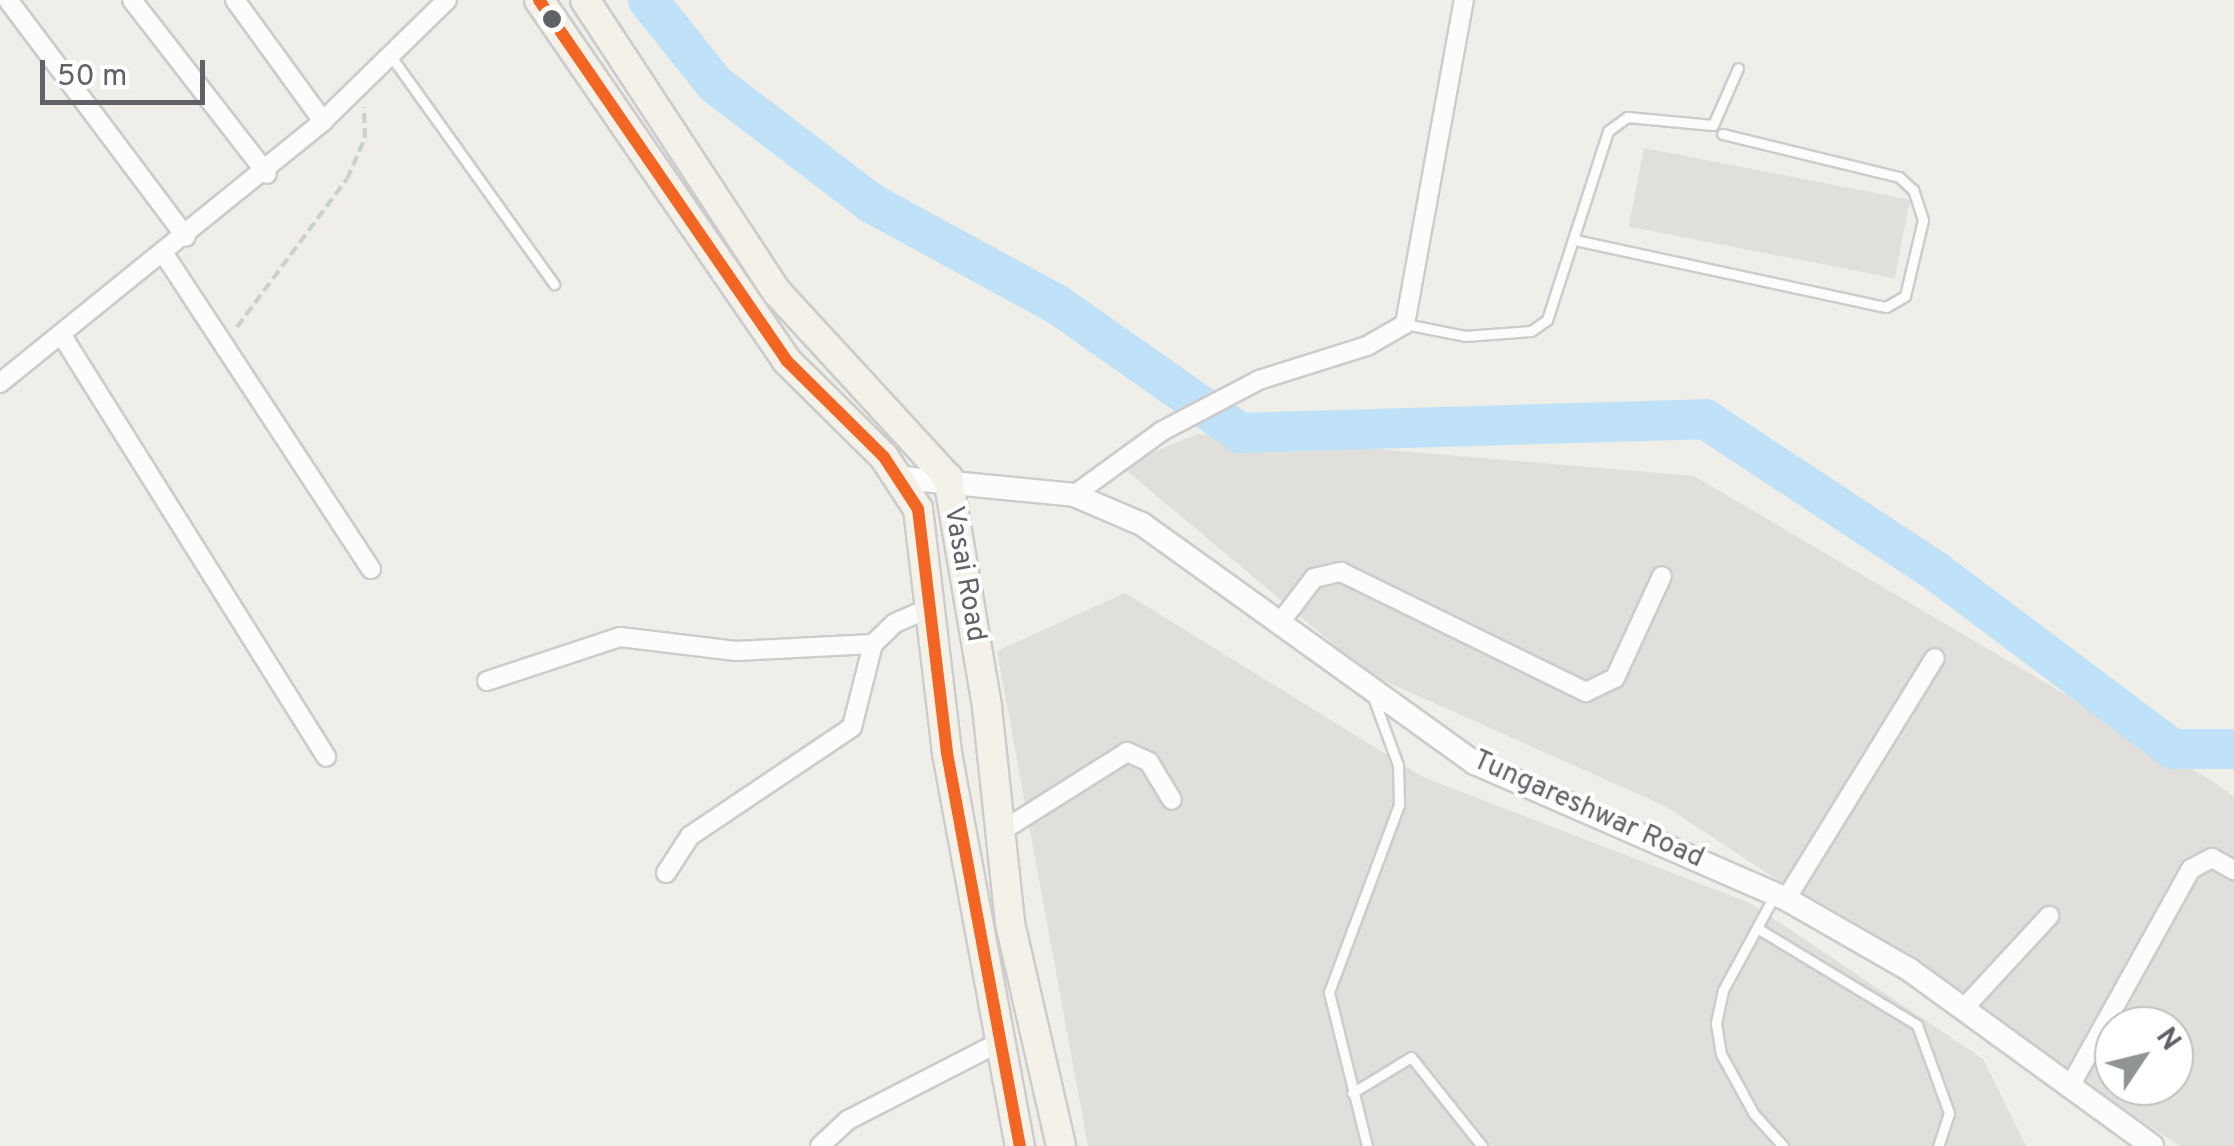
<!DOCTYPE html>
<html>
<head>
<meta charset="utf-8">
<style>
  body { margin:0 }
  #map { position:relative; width:2234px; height:1146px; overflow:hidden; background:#efeee9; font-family:Overpass,sans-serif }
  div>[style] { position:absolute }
  .industrial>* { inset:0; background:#e0dfdb; transform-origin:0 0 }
  .river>* { height:40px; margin:-20px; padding:0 20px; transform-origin:20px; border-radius:20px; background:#bfe2f8 }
  .path>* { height:4px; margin-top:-2px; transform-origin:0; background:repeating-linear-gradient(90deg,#cad0cb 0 10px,transparent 0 15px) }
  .roads { filter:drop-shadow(2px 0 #ccc) drop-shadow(-2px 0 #ccc) drop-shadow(0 2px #ccc) drop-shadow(0 -2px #ccc) }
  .service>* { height:9px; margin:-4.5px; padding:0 4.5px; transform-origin:4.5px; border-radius:4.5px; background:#fdfcfc }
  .minor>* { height:18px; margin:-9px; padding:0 9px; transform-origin:9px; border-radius:9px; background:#fdfcfc }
  .tertiary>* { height:22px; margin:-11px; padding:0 11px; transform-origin:11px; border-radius:11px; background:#fdfcfc }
  .primary>* { height:28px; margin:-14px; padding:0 14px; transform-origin:14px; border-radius:14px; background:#f4f1e9 }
  .bus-1>* { height:12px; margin:-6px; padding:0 6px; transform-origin:6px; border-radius:6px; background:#f26522 }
  .dots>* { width:28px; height:28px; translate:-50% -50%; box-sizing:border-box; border:5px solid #fff; border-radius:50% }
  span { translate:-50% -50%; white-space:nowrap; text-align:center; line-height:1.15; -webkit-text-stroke:8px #fff; paint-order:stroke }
  .street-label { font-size:28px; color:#5f6368 }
  .north { position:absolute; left:2094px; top:1006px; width:100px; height:100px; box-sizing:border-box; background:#fff; border:2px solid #bfc1c3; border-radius:50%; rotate:55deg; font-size:28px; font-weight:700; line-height:40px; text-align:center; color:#5f6368 }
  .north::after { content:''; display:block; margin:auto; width:35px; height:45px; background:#919495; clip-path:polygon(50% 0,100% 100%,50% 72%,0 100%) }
  .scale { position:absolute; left:40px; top:60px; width:165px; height:45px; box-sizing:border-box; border:5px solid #5f6368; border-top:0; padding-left:12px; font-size:30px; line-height:35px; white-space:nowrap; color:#5f6368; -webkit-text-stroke:8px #fff; paint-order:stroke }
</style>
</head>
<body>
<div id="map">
  <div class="industrial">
    <i style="left:1644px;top:148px;width:271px;height:80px;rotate:11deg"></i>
    <i style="clip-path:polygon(evenodd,1198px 434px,1694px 476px,2214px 782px,2234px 797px,2234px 1146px,2180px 1146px,1667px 807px,1369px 674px,1120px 465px,1198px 434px,2114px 1026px,2174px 1026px,2174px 1086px,2114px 1086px,2114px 1026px)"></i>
    <i style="clip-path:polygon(1125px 593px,1423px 777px,1750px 903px,1983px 1059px,2026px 1146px,1088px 1146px,997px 651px)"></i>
  </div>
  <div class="river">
    <i style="left:648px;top:0;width:107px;rotate:51.4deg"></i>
    <i style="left:715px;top:84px;width:196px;rotate:37.3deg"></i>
    <i style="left:871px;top:203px;width:213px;rotate:28.6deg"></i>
    <i style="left:1058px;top:305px;width:223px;rotate:35.1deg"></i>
    <i style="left:1240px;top:433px;width:465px;rotate:-1.7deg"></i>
    <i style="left:1705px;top:419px;width:278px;rotate:33.4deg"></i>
    <i style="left:1937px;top:572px;width:295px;rotate:36.9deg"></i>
    <i style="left:2173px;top:749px;width:61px"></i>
  </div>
  <div class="path">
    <i style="left:237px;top:327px;width:184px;rotate:-53.4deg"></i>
    <i style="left:347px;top:179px;width:45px;rotate:-66.3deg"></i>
    <i style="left:365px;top:138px;width:31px;rotate:-92deg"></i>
  </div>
  <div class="roads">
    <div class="service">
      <i style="left:390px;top:55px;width:282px;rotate:54.4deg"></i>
      <i style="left:1575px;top:240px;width:318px;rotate:12.2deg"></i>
      <i style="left:1886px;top:307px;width:22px;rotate:-30deg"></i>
      <i style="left:1905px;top:296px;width:78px;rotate:-76.7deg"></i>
      <i style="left:1923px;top:220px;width:32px;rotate:-108deg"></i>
      <i style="left:1913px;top:190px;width:19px;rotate:-137deg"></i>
      <i style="left:1899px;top:177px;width:182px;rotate:-166.3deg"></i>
      <i style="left:1405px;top:324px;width:61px;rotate:11.3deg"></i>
      <i style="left:1465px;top:336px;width:66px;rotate:-4.3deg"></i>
      <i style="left:1531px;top:331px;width:19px;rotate:-35deg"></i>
      <i style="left:1547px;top:320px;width:199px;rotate:-72.1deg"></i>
      <i style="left:1608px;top:131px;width:24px;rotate:-36deg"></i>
      <i style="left:1627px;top:117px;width:86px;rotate:5.3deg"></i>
      <i style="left:1713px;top:125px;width:62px;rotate:-66.3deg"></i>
      <i style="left:1773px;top:898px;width:105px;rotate:118.5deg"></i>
      <i style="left:1723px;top:990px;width:34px;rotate:102deg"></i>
      <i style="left:1716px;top:1023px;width:31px;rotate:81deg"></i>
      <i style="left:1721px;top:1054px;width:68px;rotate:61.2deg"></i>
      <i style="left:1754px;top:1114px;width:43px;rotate:47.8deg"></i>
      <i style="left:1757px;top:928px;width:187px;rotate:31.2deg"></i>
      <i style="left:1917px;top:1025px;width:94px;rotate:70deg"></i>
      <i style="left:1949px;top:1113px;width:35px;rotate:108deg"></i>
      <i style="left:1352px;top:1093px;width:69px;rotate:-31.4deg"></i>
      <i style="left:1411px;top:1057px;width:114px;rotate:51.4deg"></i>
      <i style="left:1367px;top:1146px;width:159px;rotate:-103.9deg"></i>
      <i style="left:1329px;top:992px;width:200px;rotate:-69.5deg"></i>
      <i style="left:1399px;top:805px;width:40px;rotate:-91.4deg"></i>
      <i style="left:1398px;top:765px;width:72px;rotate:-110.2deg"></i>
    </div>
    <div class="minor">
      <i style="left:8px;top:0;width:296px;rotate:53.1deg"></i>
      <i style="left:132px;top:0;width:220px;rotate:52.2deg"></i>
      <i style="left:235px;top:0;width:150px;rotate:54deg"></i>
      <i style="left:323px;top:121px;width:173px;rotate:-44.3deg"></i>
      <i style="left:164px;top:254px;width:377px;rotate:56.7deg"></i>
      <i style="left:61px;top:334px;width:499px;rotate:57.9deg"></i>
      <i style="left:0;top:383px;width:416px;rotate:-39deg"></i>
      <i style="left:1074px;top:495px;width:109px;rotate:-36deg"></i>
      <i style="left:1162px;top:431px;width:110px;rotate:-27.7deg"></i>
      <i style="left:1259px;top:380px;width:113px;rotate:-17.5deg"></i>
      <i style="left:1367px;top:346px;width:44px;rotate:-30.1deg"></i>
      <i style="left:1405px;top:324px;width:329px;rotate:-79.7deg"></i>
      <i style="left:1282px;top:620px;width:53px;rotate:-52.7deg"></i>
      <i style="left:1314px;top:578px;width:28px;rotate:-13deg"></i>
      <i style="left:1341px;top:572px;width:273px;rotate:26.1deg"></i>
      <i style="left:1586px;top:692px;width:32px;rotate:-26deg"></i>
      <i style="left:1615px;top:678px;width:112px;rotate:-65.3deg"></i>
      <i style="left:487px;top:681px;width:140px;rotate:-18.3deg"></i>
      <i style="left:620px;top:637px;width:117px;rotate:6.9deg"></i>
      <i style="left:736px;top:651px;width:137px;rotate:-2.9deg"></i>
      <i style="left:997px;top:834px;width:154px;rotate:-32.2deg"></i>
      <i style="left:1127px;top:752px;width:24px;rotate:24deg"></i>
      <i style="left:1149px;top:762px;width:44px;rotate:58.8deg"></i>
      <i style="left:666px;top:873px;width:44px;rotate:-57deg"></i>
      <i style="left:690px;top:836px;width:195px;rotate:-33.9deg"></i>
      <i style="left:852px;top:727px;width:86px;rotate:-75.8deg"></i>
      <i style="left:873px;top:644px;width:30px;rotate:-44deg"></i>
      <i style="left:895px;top:623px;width:43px;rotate:-23.6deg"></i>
      <i style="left:1786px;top:899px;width:283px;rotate:-58.3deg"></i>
      <i style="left:1963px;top:1009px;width:127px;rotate:-47.2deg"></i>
      <i style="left:2069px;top:1088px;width:251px;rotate:-60.9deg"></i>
      <i style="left:2191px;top:869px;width:24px;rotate:-28deg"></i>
      <i style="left:2212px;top:858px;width:25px;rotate:29deg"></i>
      <i style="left:820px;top:1146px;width:38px;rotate:-43deg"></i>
      <i style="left:848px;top:1120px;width:169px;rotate:-27.2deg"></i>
    </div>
    <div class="tertiary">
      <i style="left:902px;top:478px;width:173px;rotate:5.6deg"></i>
      <i style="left:1074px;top:495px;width:74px;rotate:23.1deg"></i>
      <i style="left:1142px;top:524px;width:410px;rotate:35.7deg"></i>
      <i style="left:1475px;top:763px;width:339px;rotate:23.6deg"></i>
      <i style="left:1786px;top:899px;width:143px;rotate:29.8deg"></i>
      <i style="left:1910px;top:970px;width:299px;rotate:36deg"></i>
    </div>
    <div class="primary">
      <i style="left:539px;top:0;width:437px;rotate:55.5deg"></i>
      <i style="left:786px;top:360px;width:138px;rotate:44.7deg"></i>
      <i style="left:884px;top:457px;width:62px;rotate:56.8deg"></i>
      <i style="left:918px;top:509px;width:246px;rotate:83.2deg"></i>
      <i style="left:947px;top:753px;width:400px;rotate:79.5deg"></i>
      <i style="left:585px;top:0;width:349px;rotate:56.7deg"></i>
      <i style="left:777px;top:292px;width:253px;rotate:47.4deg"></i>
      <i style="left:948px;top:478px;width:232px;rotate:80.3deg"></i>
      <i style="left:987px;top:707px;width:217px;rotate:83.9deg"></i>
      <i style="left:1010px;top:923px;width:229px;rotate:77.1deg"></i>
    </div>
  </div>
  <div class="bus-1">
    <i style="left:539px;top:0;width:437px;rotate:55.5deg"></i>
    <i style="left:786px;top:360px;width:138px;rotate:44.7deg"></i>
    <i style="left:884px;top:457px;width:62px;rotate:56.8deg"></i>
    <i style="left:918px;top:509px;width:246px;rotate:83.2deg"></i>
    <i style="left:947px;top:753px;width:400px;rotate:79.5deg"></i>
  </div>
  <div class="dots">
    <i style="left:552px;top:19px;background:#5f6368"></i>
  </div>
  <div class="street-label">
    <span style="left:964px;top:574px;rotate:80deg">Vasai Road</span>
    <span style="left:1588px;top:810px;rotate:24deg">Tungareshwar Road</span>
  </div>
  <div class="north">N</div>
  <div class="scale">50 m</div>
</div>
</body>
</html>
